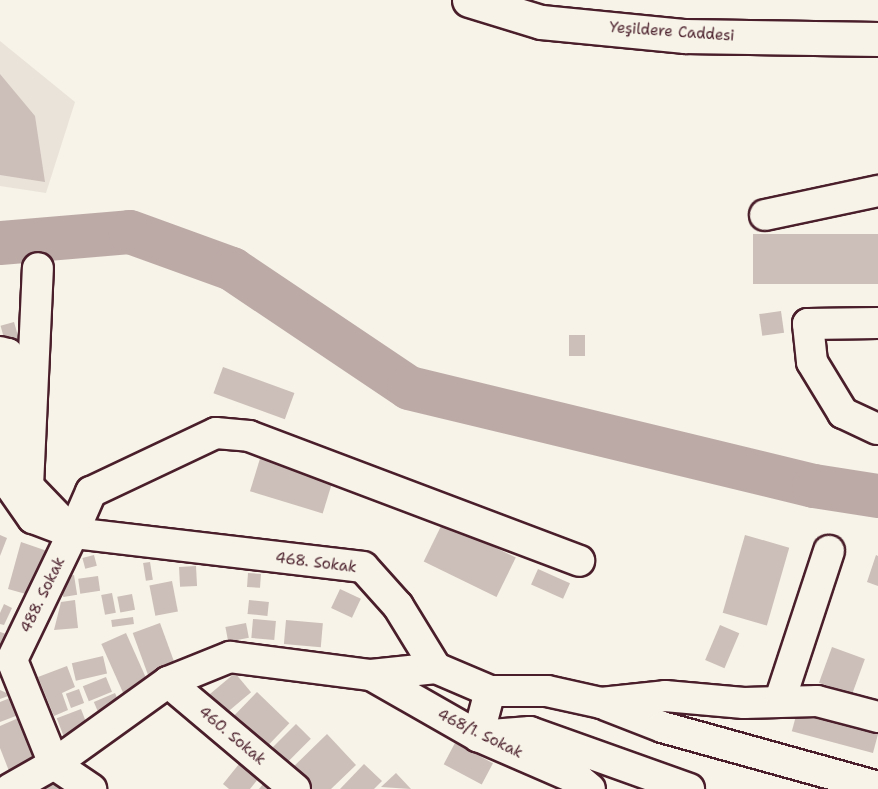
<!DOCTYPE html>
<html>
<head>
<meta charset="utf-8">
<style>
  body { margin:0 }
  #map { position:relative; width:878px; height:789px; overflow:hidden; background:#f7f3e8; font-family:"Shantell Sans",sans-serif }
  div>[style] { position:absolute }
  .built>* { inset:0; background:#eae3da }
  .river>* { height:44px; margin:-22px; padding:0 22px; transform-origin:22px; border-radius:22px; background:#bcaaa7 }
  .building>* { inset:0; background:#ccbfb9; transform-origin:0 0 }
  .roads { filter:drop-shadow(2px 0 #4a1f2b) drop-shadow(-2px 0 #4a1f2b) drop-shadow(0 2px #4a1f2b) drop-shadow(0 -2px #4a1f2b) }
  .minor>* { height:30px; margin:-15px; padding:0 15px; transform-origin:15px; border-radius:15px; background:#f7f3e8 }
  .highway>* { height:33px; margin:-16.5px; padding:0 16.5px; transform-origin:16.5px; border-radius:16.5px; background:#f7f3e8 }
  span { translate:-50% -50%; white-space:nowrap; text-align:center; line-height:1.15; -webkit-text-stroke:4.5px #f7f3e8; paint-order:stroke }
  .street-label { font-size:15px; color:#4a1f2b }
</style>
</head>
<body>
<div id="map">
  <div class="built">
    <i style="clip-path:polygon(0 41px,75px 102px,46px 193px,0 186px)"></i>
  </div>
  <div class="river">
    <i style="left:0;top:243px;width:130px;rotate:-4.8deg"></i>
    <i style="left:130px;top:232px;width:109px;rotate:19.9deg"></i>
    <i style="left:232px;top:269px;width:213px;rotate:33.9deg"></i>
    <i style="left:409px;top:388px;width:417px;rotate:13.6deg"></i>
    <i style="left:814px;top:486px;width:65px;rotate:8.9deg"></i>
  </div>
  <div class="building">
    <i style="clip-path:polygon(0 74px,35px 116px,45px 182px,0 175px)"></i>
    <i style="left:878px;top:234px;width:50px;height:125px;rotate:90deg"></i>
    <i style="left:781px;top:311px;width:22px;height:22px;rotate:82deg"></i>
    <i style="left:14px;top:322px;width:18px;height:14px;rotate:74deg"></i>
    <i style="left:569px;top:335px;width:16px;height:21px"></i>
    <i style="left:223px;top:367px;width:76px;height:28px;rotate:20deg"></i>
    <i style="left:262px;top:452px;width:76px;height:41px;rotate:17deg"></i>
    <i style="left:443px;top:522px;width:81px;height:44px;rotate:26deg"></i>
    <i style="clip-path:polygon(0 535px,7px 538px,0 556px)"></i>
    <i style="left:745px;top:535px;width:46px;height:81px;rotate:16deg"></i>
    <i style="clip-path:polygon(21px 542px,53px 553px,33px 596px,8px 589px)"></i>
    <i style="left:94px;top:555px;width:11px;height:12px;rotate:75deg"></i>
    <i style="clip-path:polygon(876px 555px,878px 556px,878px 586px,867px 582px)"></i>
    <i style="left:150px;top:562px;width:18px;height:7px;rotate:81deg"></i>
    <i style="left:196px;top:566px;width:20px;height:17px;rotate:87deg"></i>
    <i style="left:538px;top:569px;width:35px;height:17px;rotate:24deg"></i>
    <i style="left:248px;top:573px;width:13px;height:14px;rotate:4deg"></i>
    <i style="left:74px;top:575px;width:20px;height:14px;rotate:81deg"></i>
    <i style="left:98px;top:576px;width:15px;height:20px;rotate:82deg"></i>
    <i style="left:172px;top:581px;width:31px;height:23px;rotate:79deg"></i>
    <i style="left:340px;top:589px;width:23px;height:21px;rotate:25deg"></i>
    <i style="left:112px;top:593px;width:20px;height:11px;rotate:79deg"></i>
    <i style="left:132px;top:594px;width:16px;height:15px;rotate:79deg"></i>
    <i style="clip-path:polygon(75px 600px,78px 628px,54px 630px,61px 602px)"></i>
    <i style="left:249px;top:600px;width:20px;height:14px;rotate:6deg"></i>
    <i style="left:20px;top:603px;width:11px;height:28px;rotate:27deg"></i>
    <i style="clip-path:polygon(4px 604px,12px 608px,4px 625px,0 624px,0 613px)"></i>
    <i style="left:133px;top:617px;width:7px;height:22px;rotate:82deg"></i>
    <i style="left:253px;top:619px;width:23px;height:19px;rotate:5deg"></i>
    <i style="left:286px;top:620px;width:37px;height:24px;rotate:5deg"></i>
    <i style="left:160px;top:623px;width:53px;height:29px;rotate:70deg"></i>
    <i style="left:246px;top:623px;width:15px;height:21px;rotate:79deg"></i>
    <i style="left:720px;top:625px;width:21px;height:38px;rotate:23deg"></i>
    <i style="clip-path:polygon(0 632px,10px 635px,0 661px)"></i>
    <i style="left:126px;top:633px;width:60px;height:27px;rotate:66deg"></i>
    <i style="left:832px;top:647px;width:35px;height:38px;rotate:20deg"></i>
    <i style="left:103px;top:656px;width:18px;height:32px;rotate:77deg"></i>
    <i style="clip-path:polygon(67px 666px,75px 687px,62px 693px,68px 710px,54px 716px,38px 677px)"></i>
    <i style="left:235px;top:673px;width:25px;height:35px;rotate:50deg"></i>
    <i style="left:106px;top:677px;width:16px;height:25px;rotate:68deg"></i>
    <i style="left:79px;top:689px;width:15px;height:14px;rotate:70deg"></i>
    <i style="clip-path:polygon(0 690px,11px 695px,0 699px)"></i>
    <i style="left:257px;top:692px;width:45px;height:37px;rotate:44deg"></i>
    <i style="left:115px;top:693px;width:15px;height:23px;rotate:67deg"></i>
    <i style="clip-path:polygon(15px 696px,21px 714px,0 722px,0 702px)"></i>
    <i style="left:81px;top:709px;width:22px;height:26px;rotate:69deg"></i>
    <i style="left:797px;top:712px;width:84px;height:20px;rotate:15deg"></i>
    <i style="clip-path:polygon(23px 716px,39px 758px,9px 771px,0 748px,0 726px)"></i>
    <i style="left:296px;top:724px;width:21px;height:41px;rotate:45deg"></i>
    <i style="clip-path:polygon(327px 734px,356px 765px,331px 789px,305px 789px,288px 772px)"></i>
    <i style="left:455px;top:743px;width:43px;height:24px;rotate:28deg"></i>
    <i style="clip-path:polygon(243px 759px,262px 774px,250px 789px,229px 789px,223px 784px)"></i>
    <i style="clip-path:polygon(364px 764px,382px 781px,374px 789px,340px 789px)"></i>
    <i style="clip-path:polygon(396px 773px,411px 789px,381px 787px)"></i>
    <i style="clip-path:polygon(267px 779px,274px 789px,259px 789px)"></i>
    <i style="clip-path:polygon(45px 780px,62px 789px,32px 789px)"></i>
  </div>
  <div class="roads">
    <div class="minor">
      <i style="left:765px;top:215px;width:116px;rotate:-12deg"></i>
      <i style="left:878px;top:323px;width:70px;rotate:179.2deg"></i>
      <i style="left:808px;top:324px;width:38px;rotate:84deg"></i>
      <i style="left:812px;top:362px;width:60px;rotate:58.7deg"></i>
      <i style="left:843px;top:413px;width:38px;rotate:25deg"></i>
      <i style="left:0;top:352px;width:8px;rotate:14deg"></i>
      <i style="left:8px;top:354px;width:99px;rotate:90.6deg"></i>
      <i style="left:7px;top:453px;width:12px;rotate:125deg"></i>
      <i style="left:7px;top:453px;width:34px;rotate:83deg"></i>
      <i style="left:11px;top:487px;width:38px;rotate:55deg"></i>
      <i style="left:33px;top:518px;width:43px;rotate:20.6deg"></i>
      <i style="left:73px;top:533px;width:141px;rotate:115.7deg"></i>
      <i style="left:12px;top:660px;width:112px;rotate:68deg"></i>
      <i style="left:54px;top:764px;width:45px;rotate:34deg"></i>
      <i style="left:73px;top:533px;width:45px;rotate:-66.3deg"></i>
      <i style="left:91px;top:492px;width:138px;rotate:-25.3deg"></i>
      <i style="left:216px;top:433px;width:33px;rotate:5deg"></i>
      <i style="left:249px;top:436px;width:353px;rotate:20.7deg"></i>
      <i style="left:436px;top:668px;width:59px;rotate:23.1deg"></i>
      <i style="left:490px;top:691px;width:57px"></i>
      <i style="left:547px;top:691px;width:55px;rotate:12.5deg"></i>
      <i style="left:601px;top:703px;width:64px;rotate:-6.2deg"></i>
      <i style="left:665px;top:696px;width:79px;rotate:5.1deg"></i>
      <i style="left:744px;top:703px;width:73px;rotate:-1.6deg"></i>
      <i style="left:817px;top:701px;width:63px;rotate:14.7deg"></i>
      <i style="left:371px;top:675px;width:123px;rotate:29.7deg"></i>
      <i style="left:478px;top:736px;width:110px;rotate:23.5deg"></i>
      <i style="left:579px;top:780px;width:14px;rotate:39deg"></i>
      <i style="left:168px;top:682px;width:166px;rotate:40.1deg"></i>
      <i style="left:490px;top:691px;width:47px;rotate:104.9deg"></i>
      <i style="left:478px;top:736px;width:52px;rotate:-4.4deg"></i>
      <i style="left:530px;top:732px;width:169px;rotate:19.7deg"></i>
      <i style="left:780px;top:700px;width:157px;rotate:-71.8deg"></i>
      <i style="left:606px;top:705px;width:60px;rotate:21.4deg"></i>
      <i style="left:662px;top:727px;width:224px;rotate:15.5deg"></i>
      <i style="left:10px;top:789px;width:51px;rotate:-29.6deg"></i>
      <i style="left:54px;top:764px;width:140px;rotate:-35.7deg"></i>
      <i style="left:168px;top:682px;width:67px;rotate:-22deg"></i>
      <i style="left:230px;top:657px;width:142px;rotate:7.3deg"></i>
      <i style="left:371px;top:675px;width:65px;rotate:-6.1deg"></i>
      <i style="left:436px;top:668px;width:73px;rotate:-121.5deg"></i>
      <i style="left:398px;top:606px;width:52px;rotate:-131.9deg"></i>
      <i style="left:363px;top:567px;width:292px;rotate:-173.3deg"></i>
      <i style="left:73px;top:533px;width:65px;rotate:-133.8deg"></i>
      <i style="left:28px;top:486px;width:218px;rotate:-87.4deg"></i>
    </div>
    <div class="highway">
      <i style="left:469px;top:0;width:75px;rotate:17deg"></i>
      <i style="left:541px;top:22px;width:145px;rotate:5.6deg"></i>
      <i style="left:685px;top:36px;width:193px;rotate:0.9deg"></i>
    </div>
  </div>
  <div class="street-label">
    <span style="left:672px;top:32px;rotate:4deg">Yeşildere Caddesi</span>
    <span style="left:316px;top:563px;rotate:7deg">468. Sokak</span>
    <span style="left:43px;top:595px;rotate:-64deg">488. Sokak</span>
    <span style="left:480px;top:734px;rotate:26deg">468/1. Sokak</span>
    <span style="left:232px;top:736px;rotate:40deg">460. Sokak</span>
  </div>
</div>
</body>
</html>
